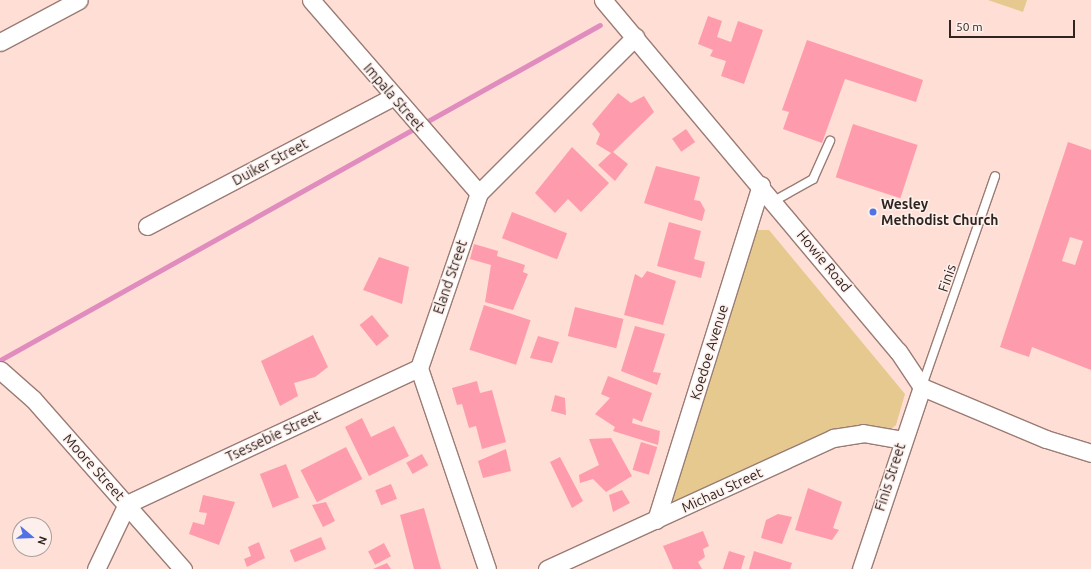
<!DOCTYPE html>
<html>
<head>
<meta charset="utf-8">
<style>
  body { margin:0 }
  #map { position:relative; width:1091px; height:569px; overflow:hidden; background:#ffded5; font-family:Ubuntu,sans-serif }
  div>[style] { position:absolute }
  .green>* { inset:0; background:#e5c98e }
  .stream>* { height:5px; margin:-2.5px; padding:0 2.5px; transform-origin:2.5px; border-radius:2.5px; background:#e08cbe }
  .building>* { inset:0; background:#fe9cad; transform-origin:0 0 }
  .roads { filter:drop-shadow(1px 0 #9a7c75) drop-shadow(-1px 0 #9a7c75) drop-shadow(0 1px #9a7c75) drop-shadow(0 -1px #9a7c75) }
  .lane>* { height:8px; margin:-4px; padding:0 4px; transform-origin:4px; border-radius:4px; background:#fff }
  .street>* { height:17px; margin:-8.5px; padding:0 8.5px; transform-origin:8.5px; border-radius:8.5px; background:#fff }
  .dots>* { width:11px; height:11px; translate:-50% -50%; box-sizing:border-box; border:2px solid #fdf0ec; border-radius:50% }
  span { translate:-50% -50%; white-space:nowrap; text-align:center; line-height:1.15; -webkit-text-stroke:3px #fdf0ec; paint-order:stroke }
  .street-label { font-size:14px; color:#302421 }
  .poi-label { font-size:14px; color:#302421; font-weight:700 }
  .left { translate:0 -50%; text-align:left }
  .north { position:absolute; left:12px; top:517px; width:40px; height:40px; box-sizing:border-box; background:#fdf0ec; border:1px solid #ab9e9b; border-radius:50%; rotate:109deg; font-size:11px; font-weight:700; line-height:16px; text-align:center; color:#302421 }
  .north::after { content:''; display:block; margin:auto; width:14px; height:18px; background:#5172e6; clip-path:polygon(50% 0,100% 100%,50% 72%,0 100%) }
  .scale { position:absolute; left:949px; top:20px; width:126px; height:18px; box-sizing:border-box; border:2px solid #302421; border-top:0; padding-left:5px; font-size:12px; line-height:14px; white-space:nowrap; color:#302421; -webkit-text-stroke:3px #fdf0ec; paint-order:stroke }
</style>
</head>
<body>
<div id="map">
  <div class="green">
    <i style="clip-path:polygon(988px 0,1027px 0,1023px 12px)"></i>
    <i style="clip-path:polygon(755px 230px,769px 230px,905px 394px,896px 425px,887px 432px,868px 428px,670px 506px)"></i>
  </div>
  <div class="stream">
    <i style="left:0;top:360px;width:687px;rotate:-29.18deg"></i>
  </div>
  <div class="building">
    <i style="clip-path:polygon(708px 16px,722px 21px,717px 37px,731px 42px,738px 21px,763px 30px,744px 84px,721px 76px,726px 61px,710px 56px,713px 50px,698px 44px)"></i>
    <i style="clip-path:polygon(807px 40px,923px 80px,916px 102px,845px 79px,822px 143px,783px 129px,789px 112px,782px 110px)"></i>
    <i style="clip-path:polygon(618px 93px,631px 103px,644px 96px,654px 112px,613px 152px,628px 164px,615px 181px,598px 165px,611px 153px,596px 144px,600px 134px,592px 124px)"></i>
    <i style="left:853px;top:124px;width:68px;height:56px;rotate:18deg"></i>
    <i style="left:686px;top:129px;width:16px;height:17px;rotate:55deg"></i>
    <i style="clip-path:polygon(evenodd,1068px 142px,1091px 150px,1091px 370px,1032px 347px,1029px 357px,1000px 347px,1068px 142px,1070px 237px,1083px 241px,1075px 265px,1062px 261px,1070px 237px)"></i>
    <i style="clip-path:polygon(572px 147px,609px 183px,581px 212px,568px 199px,555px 213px,535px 193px)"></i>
    <i style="clip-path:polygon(656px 166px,700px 177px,694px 200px,700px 201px,705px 210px,702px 221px,644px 203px)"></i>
    <i style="left:512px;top:212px;width:59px;height:28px;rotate:21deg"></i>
    <i style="clip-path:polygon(669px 222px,701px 231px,694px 259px,705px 262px,701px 278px,657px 266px)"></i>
    <i style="clip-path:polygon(474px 244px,498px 251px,497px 256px,525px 265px,523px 272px,528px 274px,513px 310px,485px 302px,491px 265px,470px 259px)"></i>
    <i style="clip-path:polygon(379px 257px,409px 267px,402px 304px,363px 290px)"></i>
    <i style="clip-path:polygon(647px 271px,676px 281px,663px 325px,624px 315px,635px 274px,642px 278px)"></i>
    <i style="left:484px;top:305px;width:49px;height:47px;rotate:18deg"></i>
    <i style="left:575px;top:307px;width:50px;height:30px;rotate:14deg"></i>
    <i style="left:372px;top:315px;width:27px;height:16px;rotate:51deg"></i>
    <i style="clip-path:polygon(635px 326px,665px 334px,653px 372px,661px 373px,657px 385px,621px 371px)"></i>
    <i style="clip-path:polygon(313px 335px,328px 367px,315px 377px,294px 383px,298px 396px,280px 406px,261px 361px)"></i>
    <i style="clip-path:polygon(538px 336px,559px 342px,552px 363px,530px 358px)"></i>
    <i style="clip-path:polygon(608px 376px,652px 393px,642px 422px,633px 418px,632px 423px,660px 431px,658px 445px,613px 431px,615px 427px,595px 414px,610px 398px,601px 394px)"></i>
    <i style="clip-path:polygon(477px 381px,480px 393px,492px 390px,506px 442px,482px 449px,476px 426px,469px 428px,462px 404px,457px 405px,452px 388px)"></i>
    <i style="clip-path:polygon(555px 395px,565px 398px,566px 415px,551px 411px)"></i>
    <i style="clip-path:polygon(362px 418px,371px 437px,394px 426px,409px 456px,369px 476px,345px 427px)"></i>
    <i style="clip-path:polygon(611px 438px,632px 476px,606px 492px,593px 479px,580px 483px,579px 475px,599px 465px,589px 439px)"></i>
    <i style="left:641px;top:442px;width:17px;height:29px;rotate:17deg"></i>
    <i style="left:346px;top:447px;width:36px;height:51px;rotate:63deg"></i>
    <i style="clip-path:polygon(506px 449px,511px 471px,483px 478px,478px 461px)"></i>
    <i style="left:422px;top:454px;width:13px;height:18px;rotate:61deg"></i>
    <i style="clip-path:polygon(560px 457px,583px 501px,572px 508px,550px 462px)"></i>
    <i style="left:286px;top:464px;width:36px;height:28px;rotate:69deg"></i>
    <i style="left:391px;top:484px;width:16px;height:17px;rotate:68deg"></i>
    <i style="clip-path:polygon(808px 488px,842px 502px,833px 528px,839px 530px,832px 540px,795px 530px)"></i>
    <i style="clip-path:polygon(622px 490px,630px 503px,613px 512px,609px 495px)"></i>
    <i style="clip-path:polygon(203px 495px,235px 502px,219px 545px,189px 534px,193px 522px,204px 525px,207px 513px,199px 512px)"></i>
    <i style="clip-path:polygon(326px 502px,335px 521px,323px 527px,312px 505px)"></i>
    <i style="clip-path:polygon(424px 508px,441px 569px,414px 569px,400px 515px)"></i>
    <i style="clip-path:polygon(778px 514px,792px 517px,782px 544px,761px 538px,766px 520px)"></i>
    <i style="clip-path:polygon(703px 531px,709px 546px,703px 549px,705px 557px,698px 562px,702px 569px,673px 569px,663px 546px)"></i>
    <i style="left:321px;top:537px;width:13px;height:34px;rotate:67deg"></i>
    <i style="clip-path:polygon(259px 542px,265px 558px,247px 567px,244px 559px,251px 556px,248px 547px)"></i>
    <i style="left:384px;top:543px;width:15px;height:18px;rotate:62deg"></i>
    <i style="clip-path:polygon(729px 551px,745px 556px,741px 569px,723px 569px)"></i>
    <i style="clip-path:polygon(754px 551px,792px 563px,790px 569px,749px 569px)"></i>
    <i style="clip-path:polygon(387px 563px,391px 569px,373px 569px)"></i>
  </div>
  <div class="roads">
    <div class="lane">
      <i style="left:774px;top:201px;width:45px;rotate:-29.4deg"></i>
      <i style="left:813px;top:179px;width:42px;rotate:-65.9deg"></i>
      <i style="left:922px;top:386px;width:222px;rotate:-70.8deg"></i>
    </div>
    <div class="street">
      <i style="left:311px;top:0;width:256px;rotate:49deg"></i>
      <i style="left:603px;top:0;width:459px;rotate:50deg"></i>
      <i style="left:898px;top:351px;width:43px;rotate:56.3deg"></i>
      <i style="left:922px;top:387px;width:134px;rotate:22.8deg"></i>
      <i style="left:1046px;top:439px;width:47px;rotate:17.3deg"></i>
      <i style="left:0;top:42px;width:89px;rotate:-28deg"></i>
      <i style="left:147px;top:226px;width:278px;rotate:-27.7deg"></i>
      <i style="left:0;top:370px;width:44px;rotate:41.3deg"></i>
      <i style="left:33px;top:399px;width:227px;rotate:48.6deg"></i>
      <i style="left:656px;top:520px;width:351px;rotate:-72.6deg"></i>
      <i style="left:96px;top:569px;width:72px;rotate:-64.5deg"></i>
      <i style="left:127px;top:504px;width:322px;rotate:-25deg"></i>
      <i style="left:487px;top:569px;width:212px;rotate:-108.7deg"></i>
      <i style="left:419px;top:368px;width:185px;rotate:-71.1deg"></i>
      <i style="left:479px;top:193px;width:221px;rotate:-45deg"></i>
      <i style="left:547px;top:569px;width:315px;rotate:-24.6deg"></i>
      <i style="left:833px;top:438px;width:30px;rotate:-9deg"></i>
      <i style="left:863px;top:433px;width:40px;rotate:10deg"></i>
      <i style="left:861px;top:569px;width:192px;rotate:-71.5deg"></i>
    </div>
  </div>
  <div class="dots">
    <i style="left:873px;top:212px;background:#5172e6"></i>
  </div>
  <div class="street-label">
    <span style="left:394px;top:97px;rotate:49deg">Impala Street</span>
    <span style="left:270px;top:162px;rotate:-28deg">Duiker Street</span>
    <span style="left:824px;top:261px;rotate:50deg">Howie Road</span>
    <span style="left:450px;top:277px;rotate:-71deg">Eland Street</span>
    <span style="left:947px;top:278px;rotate:-71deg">Finis</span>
    <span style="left:709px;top:352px;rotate:-73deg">Koedoe Avenue</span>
    <span style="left:273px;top:436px;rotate:-25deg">Tsessebie Street</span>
    <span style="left:94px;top:467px;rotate:48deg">Moore Street</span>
    <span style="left:890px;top:477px;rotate:-72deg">Finis Street</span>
    <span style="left:722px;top:490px;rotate:-25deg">Michau Street</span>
  </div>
  <div class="poi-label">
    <span class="left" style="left:881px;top:212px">Wesley<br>Methodist Church</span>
  </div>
  <div class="north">N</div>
  <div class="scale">50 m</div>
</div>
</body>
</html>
